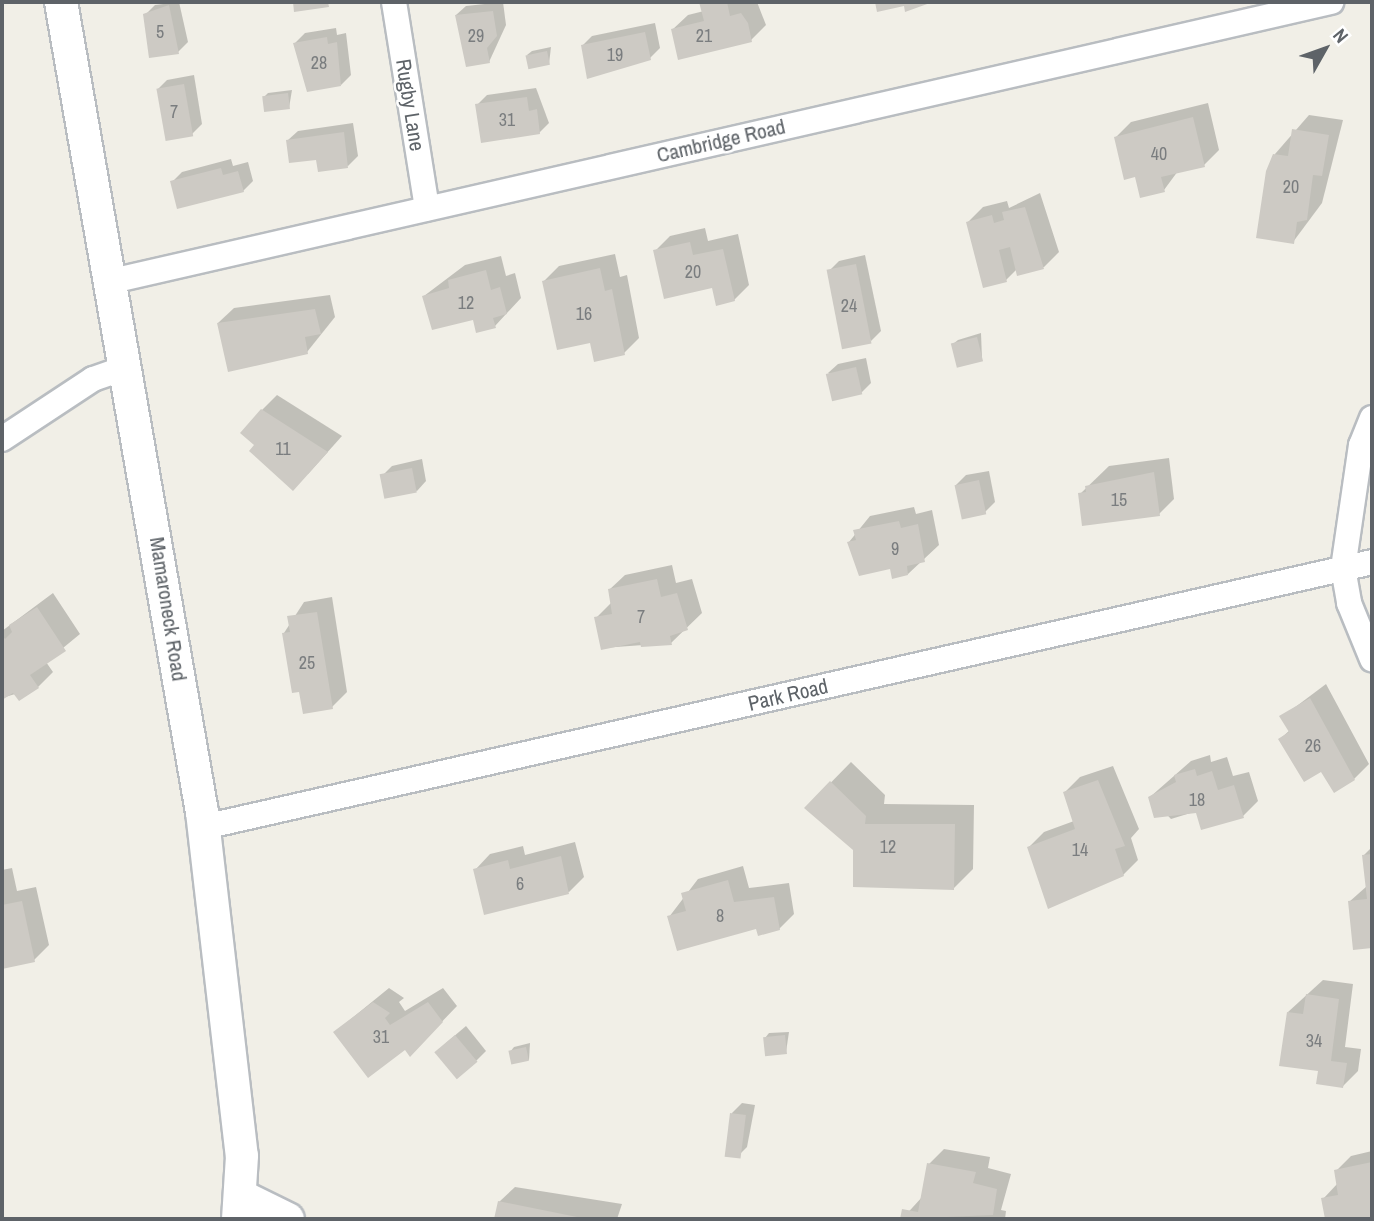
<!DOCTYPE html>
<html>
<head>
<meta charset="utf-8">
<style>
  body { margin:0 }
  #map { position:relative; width:1374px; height:1221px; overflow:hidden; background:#f1efe7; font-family:"Archivo Narrow",sans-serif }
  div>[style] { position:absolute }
  .shadow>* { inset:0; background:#0003 }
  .building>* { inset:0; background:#cdcac4; transform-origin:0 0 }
  .roads { filter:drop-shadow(2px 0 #b9bdc1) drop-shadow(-2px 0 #b9bdc1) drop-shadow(0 2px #b9bdc1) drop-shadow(0 -2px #b9bdc1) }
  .minor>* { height:24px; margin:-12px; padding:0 12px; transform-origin:12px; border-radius:12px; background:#fff }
  .tertiary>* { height:32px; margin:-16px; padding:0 16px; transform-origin:16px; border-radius:16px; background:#fff }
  span { translate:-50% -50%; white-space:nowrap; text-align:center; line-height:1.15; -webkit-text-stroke:5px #fff; paint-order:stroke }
  .number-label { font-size:18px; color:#7a7d7f }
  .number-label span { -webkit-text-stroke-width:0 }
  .street-label { font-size:21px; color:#5e6368 }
  .frame { position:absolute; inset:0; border:4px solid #5e6368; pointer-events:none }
  .north { position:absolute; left:1290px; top:14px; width:70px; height:70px; -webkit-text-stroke:5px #fff; paint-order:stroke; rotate:50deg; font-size:19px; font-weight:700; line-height:28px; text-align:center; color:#5e6368 }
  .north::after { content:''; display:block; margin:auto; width:24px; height:32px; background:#5e6368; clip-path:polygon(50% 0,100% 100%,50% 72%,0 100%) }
</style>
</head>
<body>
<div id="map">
  <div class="shadow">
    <i style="clip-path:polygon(179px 2px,188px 42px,178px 52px,145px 15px,155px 5px)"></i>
    <i style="clip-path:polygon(503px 2px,506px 25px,489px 62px,456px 15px,466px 6px)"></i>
    <i style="clip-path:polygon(701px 2px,757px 2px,766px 25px,751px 40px,672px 30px,688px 15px,704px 11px)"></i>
    <i style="clip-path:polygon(655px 23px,660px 48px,650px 58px,582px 46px,592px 36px)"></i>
    <i style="clip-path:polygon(336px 28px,337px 35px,346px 33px,351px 75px,341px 85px,295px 43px,305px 33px)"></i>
    <i style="clip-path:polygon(551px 47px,549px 64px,527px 55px,532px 51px)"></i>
    <i style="clip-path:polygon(194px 75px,202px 124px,192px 134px,157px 90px,167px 80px)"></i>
    <i style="clip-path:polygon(536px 88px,549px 123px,539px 133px,477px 105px,487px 95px)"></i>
    <i style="clip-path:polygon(292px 90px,289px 108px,263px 98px,268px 93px)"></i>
    <i style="clip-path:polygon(1208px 103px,1219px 150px,1204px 165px,1178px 171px,1164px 190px,1136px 175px,1116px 137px,1131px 122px)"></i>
    <i style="clip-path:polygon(1309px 115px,1343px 120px,1322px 203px,1293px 242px,1275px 154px)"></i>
    <i style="clip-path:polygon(353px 123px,358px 156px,348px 166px,288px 140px,298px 131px)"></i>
    <i style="clip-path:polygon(231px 159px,233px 166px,248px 162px,253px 181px,243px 191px,172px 182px,182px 172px)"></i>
    <i style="clip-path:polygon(1040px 193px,1059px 252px,1044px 267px,1019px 274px,1017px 269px,1006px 280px,968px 222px,983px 207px,1007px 201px,1009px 208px)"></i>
    <i style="clip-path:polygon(705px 228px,708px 241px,738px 234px,749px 285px,734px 300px,655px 251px,670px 236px)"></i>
    <i style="clip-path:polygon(615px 254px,620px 277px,627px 275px,639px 338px,624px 353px,592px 340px,544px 281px,559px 266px)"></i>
    <i style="clip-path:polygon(865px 255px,881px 331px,871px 341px,829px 271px,839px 261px)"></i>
    <i style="clip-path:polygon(501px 256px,506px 276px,515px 273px,521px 298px,495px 326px,424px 296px,465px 265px)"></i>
    <i style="clip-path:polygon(330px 295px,335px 317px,307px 352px,218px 323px,234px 308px)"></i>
    <i style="clip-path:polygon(981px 333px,982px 359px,953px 344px,958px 340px)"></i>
    <i style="clip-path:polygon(866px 358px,871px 383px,861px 393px,828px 373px,838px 364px)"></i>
    <i style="clip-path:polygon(277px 395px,342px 436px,308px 474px,257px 445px,262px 410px)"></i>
    <i style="clip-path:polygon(1169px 458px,1174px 499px,1159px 514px,1080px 494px,1109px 466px)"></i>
    <i style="clip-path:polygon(422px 459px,426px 481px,417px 491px,382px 476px,392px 466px)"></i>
    <i style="clip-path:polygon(989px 471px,995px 502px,985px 512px,956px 485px,966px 475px)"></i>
    <i style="clip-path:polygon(914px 507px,916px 514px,932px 510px,939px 545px,908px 574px,849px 542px,870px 516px)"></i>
    <i style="clip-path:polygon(672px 565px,676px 583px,692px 579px,702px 613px,671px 643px,602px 648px,596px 618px,612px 602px,609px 590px,625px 575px)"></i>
    <i style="clip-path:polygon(53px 593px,80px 634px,46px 662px,53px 672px,38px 687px,2px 698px,2px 631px)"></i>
    <i style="clip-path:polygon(332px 597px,347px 692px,332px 707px,300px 690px,284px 633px,304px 602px)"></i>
    <i style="clip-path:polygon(1326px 684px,1369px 764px,1354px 779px,1321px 769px,1280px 739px,1290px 730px,1282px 717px)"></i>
    <i style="clip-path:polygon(1210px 755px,1211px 762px,1227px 757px,1233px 776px,1249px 772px,1258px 801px,1243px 816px,1197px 811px,1171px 819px,1150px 797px,1191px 761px)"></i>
    <i style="clip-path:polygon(851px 762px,885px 795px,884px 804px,974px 805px,973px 869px,953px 889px,855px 849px,806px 808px)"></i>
    <i style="clip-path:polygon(1113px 766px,1139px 829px,1131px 838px,1138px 860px,1123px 875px,1029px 847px,1044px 832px,1074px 821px,1065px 792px,1080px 777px)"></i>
    <i style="clip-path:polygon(575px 842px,584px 877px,569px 892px,475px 870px,490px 854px,523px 846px,525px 855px)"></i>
    <i style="clip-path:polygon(1372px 847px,1372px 947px,1354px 948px,1349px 902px,1367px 886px,1364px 855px)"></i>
    <i style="clip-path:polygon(743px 866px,749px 888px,789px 883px,794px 914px,779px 929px,669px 917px,698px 879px)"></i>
    <i style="clip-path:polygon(12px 868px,17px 891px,36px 887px,49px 945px,34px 960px,2px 966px,2px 870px)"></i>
    <i style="clip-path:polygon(1323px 980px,1353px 984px,1345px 1047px,1361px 1049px,1358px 1071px,1343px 1086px,1320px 1070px,1288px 1012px)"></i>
    <i style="clip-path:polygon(389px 988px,404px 998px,399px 1002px,405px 1011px,443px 988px,457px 1006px,410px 1055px,405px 1048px,335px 1032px)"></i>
    <i style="clip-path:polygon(466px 1026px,486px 1051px,476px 1061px,446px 1043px)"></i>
    <i style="clip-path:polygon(789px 1032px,786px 1052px,765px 1038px,769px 1033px)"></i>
    <i style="clip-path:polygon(530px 1043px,529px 1060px,510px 1052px,514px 1047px)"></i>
    <i style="clip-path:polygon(742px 1103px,755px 1105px,747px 1147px,737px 1157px,732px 1113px)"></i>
    <i style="clip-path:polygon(944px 1149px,990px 1157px,988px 1168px,1011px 1174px,1001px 1210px,1006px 1211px,1005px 1219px,902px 1219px,923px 1196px,929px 1164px)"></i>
    <i style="clip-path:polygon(1372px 1151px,1372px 1219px,1327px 1219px,1323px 1199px,1338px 1183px,1336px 1171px,1351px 1156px)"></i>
    <i style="clip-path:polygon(515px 1187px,622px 1204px,617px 1219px,496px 1219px,499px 1202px)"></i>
  </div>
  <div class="building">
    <i style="clip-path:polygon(293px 2px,328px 2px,329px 7px,294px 12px)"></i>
    <i style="clip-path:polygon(699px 2px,727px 2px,730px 16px,741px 13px,748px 23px,752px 42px,678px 60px,671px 29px,704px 21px)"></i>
    <i style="clip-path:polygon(875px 2px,930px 2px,930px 3px,905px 12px,904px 6px,877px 12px)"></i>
    <i style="clip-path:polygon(169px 5px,179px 54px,149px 58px,143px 14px)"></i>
    <i style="clip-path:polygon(493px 11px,497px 36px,487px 48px,490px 63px,466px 67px,455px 15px)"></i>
    <i style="clip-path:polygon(645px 32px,651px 60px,587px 79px,581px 45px)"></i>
    <i style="clip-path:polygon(327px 37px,328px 44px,337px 42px,341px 86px,307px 92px,293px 43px)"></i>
    <i style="left:547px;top:51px;width:14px;height:22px;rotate:78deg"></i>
    <i style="left:184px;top:84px;width:53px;height:28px;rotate:80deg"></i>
    <i style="left:288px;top:93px;width:16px;height:26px;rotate:83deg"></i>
    <i style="clip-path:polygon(527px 97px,529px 111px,537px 109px,540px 134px,481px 143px,475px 104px)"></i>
    <i style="clip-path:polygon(1193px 117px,1205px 167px,1161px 177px,1165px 192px,1140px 198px,1135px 177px,1124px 180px,1114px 137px)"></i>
    <i style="clip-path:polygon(1292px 129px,1329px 135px,1322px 176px,1313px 175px,1307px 220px,1297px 222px,1294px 244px,1256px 238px,1266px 171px,1273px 154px,1288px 156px)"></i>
    <i style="clip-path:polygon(344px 132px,348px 168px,318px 172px,316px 160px,289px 163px,286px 140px)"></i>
    <i style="clip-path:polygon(221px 168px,223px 175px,238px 171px,244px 192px,177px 209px,170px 181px)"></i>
    <i style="clip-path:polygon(1025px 207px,1044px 269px,1017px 276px,1010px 247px,999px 250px,1007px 282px,983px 288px,966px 222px,992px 215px,994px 223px,1004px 220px,1002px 212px)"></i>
    <i style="clip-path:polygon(690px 242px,693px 255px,723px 249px,735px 301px,716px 306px,712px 288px,664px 299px,653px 250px)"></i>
    <i style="left:856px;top:264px;width:81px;height:30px;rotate:79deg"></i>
    <i style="clip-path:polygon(600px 268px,605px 291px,612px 289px,625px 355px,594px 362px,590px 343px,557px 350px,542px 281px)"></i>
    <i style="clip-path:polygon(486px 270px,491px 290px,500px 287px,507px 314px,493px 318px,496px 328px,476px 333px,473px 320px,432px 330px,422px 296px,449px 288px,448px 280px)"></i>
    <i style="clip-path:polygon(315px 309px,321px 334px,305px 337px,308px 354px,228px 372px,217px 323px)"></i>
    <i style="left:977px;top:337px;width:25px;height:27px;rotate:76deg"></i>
    <i style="left:856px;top:367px;width:28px;height:31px;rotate:77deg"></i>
    <i style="clip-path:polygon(261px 409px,328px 452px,293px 491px,249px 451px,254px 445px,240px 433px)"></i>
    <i style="left:412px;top:468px;width:25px;height:33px;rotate:79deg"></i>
    <i style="clip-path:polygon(1154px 472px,1160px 516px,1082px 526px,1078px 493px,1086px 492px,1085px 486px)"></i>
    <i style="left:979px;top:480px;width:35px;height:25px;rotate:78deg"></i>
    <i style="clip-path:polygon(899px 521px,901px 528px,918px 524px,925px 562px,907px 566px,908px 575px,892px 579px,890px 569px,859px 576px,847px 542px,856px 540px,853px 530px)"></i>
    <i style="clip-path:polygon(657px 579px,661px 597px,677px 593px,688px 630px,670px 636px,672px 645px,641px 647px,640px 642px,601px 650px,594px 617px,612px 614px,608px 589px)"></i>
    <i style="clip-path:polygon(37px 607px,66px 651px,30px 675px,39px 688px,19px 701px,13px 693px,2px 700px,2px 635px,5px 639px,12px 632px,9px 625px)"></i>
    <i style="clip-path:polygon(317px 612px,333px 709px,303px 714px,299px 692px,292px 693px,282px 633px,290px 632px,287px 616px)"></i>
    <i style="clip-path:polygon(1310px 698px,1355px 780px,1334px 793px,1321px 772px,1304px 782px,1278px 739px,1289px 732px,1279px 716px)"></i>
    <i style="clip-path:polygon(1195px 769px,1197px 776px,1212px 771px,1218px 790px,1234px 785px,1244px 818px,1201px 830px,1196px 813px,1154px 818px,1148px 797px,1176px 782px,1174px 775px)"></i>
    <i style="clip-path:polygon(1098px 780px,1125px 846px,1115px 849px,1124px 876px,1048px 909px,1027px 847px,1075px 829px,1063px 792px)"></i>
    <i style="clip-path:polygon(830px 781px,866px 816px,865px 824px,955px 824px,954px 890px,853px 887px,853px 850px,804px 808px)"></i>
    <i style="clip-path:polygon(1372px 854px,1372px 948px,1353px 950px,1348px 901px,1367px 899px,1362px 855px)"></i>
    <i style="clip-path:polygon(561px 856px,569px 894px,484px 915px,473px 869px,508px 860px,510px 869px)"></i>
    <i style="clip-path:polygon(728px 880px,734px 902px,774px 897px,780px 930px,758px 936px,756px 929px,677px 951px,667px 916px,686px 911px,681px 893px)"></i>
    <i style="clip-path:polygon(22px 901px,35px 962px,2px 969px,2px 905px)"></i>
    <i style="clip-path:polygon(1306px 994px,1339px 999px,1331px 1061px,1347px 1063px,1343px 1088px,1316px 1084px,1318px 1071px,1279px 1066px,1287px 1012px,1303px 1014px)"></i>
    <i style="clip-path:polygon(373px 1002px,390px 1013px,385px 1018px,390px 1025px,428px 1002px,443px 1022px,410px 1057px,405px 1050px,368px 1078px,333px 1032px)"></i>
    <i style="left:455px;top:1035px;width:35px;height:27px;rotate:50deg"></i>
    <i style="left:785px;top:1035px;width:19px;height:22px;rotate:84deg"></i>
    <i style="left:526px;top:1047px;width:14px;height:18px;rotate:78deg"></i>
    <i style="left:730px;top:1113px;width:16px;height:44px;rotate:7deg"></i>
    <i style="clip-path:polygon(1372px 1162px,1372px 1219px,1325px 1219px,1321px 1198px,1338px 1195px,1334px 1170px)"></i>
    <i style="clip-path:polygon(927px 1163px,976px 1172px,973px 1183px,997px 1189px,993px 1215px,900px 1219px,902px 1209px,918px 1212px)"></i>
    <i style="clip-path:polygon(498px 1201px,577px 1217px,605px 1219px,494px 1219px)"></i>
  </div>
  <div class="roads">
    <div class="minor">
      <i style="left:394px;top:2px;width:209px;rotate:80.9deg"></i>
      <i style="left:112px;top:281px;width:1251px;rotate:-12.89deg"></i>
      <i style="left:1372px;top:418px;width:29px;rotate:112deg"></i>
      <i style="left:1361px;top:445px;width:124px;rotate:98.3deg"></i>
      <i style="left:1343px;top:568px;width:36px;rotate:80deg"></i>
      <i style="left:1349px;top:603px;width:61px;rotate:67.7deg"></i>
      <i style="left:2px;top:439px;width:109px;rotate:-33.4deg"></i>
      <i style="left:93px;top:379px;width:37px;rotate:-19deg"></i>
      <i style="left:204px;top:827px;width:1198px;rotate:-12.78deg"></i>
    </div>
    <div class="tertiary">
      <i style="left:61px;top:2px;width:822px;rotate:80.13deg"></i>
      <i style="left:202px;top:812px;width:346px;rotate:83.4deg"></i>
      <i style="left:242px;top:1156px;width:63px;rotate:93.6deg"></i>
      <i style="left:243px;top:1197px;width:50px;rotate:26.1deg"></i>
    </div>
  </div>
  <div class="number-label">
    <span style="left:160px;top:32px">5</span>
    <span style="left:476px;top:36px">29</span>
    <span style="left:704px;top:36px">21</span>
    <span style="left:615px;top:55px">19</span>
    <span style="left:319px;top:63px">28</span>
    <span style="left:174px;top:112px">7</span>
    <span style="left:507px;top:120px">31</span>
    <span style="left:1159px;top:154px">40</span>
    <span style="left:1291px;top:187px">20</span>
    <span style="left:693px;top:272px">20</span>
    <span style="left:466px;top:303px">12</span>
    <span style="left:849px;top:306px">24</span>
    <span style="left:584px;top:314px">16</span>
    <span style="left:283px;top:449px">11</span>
    <span style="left:1119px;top:500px">15</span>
    <span style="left:895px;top:549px">9</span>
    <span style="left:641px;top:617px">7</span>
    <span style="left:307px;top:663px">25</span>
    <span style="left:1313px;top:746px">26</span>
    <span style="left:1197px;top:800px">18</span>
    <span style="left:888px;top:847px">12</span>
    <span style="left:1080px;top:850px">14</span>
    <span style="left:520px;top:884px">6</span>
    <span style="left:720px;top:916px">8</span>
    <span style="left:381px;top:1037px">31</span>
    <span style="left:1314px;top:1041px">34</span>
  </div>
  <div class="street-label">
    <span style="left:410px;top:105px;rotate:81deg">Rugby Lane</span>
    <span style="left:721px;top:141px;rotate:-13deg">Cambridge Road</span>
    <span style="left:168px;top:609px;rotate:81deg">Mamaroneck Road</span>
    <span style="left:788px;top:695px;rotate:-13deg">Park Road</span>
  </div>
  <div class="frame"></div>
  <div class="north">N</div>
</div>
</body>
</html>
